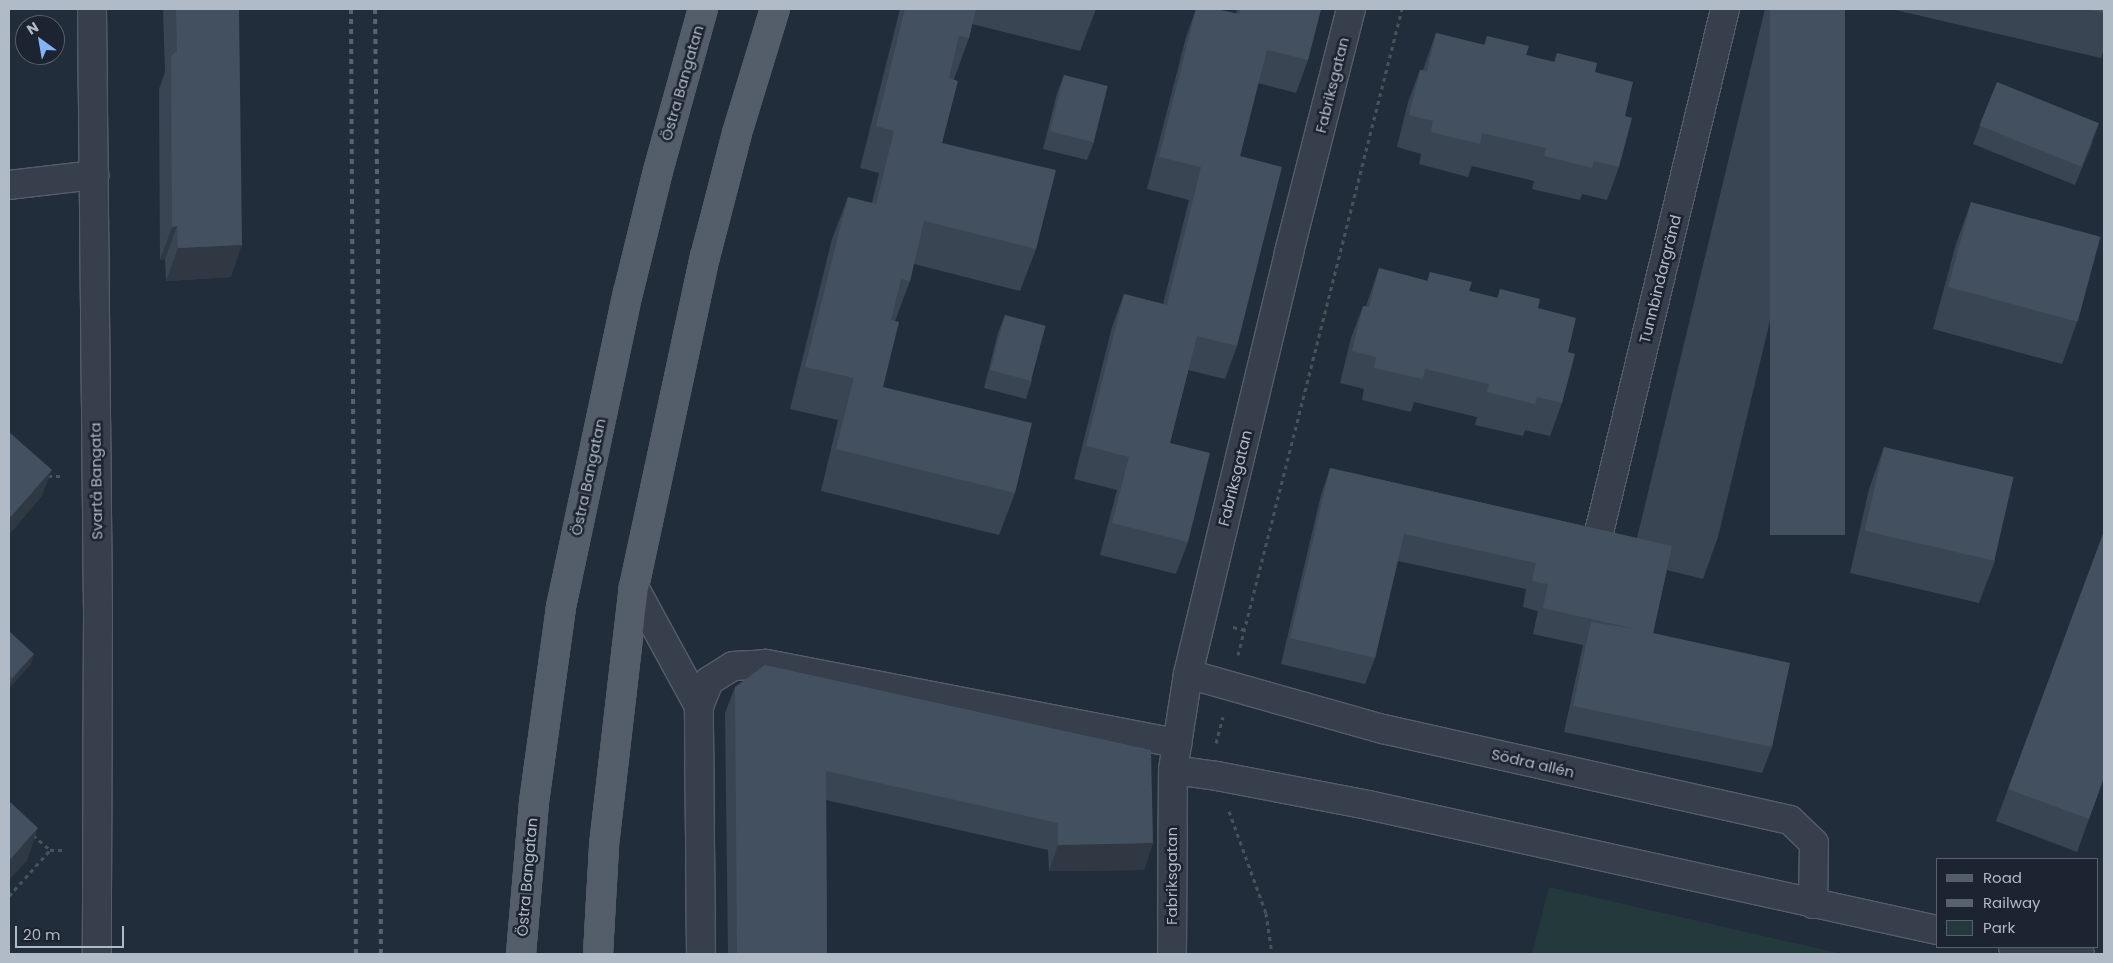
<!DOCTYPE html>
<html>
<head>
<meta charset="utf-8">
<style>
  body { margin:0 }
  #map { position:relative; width:2113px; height:963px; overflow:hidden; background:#222d3b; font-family:Poppins,sans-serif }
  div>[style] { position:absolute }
  .green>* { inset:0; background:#24393c }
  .path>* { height:3px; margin-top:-1.5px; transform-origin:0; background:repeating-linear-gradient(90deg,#425659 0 4px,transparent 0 8px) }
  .roads { filter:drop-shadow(1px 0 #545d69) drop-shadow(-1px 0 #545d69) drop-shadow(0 1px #545d69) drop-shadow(0 -1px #545d69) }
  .minor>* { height:28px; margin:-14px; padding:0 14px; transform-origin:14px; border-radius:14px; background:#363f4b }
  .major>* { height:28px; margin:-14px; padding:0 14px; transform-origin:14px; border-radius:14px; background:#545e6b }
  .rail>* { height:4px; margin-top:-2px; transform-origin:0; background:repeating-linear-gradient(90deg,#586372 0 5px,transparent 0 10px) }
  .wall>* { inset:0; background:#3a4553 }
  .shaded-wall>* { inset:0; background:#2f3843 }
  .building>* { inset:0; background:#435060; transform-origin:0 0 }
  span { translate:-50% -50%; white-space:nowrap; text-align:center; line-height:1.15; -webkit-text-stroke:5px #1b2430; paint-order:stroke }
  .street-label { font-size:15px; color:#b1bac7 }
  .frame { position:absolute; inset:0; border:10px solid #b1bac7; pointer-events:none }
  .legend { position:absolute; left:1936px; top:858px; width:162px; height:90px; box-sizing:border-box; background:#1b2430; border:1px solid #57606c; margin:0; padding:6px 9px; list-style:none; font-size:15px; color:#b1bac7 }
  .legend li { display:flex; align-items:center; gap:10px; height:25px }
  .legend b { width:25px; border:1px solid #57606c }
  .north { position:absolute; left:15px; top:15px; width:50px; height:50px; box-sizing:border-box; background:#1b2430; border:1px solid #57606c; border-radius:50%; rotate:328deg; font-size:14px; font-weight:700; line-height:20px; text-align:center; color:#b1bac7 }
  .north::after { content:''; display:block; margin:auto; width:18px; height:22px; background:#86b2f7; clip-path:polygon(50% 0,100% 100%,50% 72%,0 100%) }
  .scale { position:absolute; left:15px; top:926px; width:109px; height:22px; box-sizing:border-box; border:2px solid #b1bac7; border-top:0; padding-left:6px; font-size:15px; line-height:18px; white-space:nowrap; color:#b1bac7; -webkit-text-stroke:4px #1b2430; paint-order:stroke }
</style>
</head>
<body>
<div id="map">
  <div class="green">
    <i style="clip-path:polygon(1549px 887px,1842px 954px,1532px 954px)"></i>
  </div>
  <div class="path">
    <i style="left:48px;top:476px;width:16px"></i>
    <i style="left:1233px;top:627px;width:12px;rotate:14deg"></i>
    <i style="left:1238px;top:655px;width:666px;rotate:-75.76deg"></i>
    <i style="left:1216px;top:743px;width:27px;rotate:-75deg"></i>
    <i style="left:1229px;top:811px;width:109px;rotate:70.1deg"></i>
    <i style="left:1266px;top:913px;width:41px;rotate:81.7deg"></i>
    <i style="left:33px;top:835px;width:23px;rotate:41deg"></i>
    <i style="left:50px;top:850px;width:14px"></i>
    <i style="left:9px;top:896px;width:62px;rotate:-48.3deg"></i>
  </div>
  <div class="roads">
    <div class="minor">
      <i style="left:92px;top:9px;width:602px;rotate:89.43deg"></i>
      <i style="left:98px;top:611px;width:343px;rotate:90.2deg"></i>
      <i style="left:9px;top:185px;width:86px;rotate:-6.7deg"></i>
      <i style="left:1595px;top:549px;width:555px;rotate:-76.46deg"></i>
      <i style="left:634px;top:587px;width:136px;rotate:61.4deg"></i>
      <i style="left:1188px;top:674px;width:203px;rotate:15.8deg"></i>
      <i style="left:1383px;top:729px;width:417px;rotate:12.6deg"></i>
      <i style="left:1790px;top:820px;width:33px;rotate:44deg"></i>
      <i style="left:1814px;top:843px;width:61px;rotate:90.9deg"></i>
      <i style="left:1173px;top:770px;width:44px;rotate:7.8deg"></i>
      <i style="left:1217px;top:776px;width:154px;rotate:10.9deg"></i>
      <i style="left:1368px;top:805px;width:583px;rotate:12.39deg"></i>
      <i style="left:2013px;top:947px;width:20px;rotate:11deg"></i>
      <i style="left:2033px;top:951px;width:47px;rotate:3.7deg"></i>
      <i style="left:701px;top:954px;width:248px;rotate:-90.5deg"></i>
      <i style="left:699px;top:706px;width:27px;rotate:-68deg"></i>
      <i style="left:709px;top:681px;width:28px;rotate:-32deg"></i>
      <i style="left:733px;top:666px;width:33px;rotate:-3deg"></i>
      <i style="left:766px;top:664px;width:419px;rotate:10.9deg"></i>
      <i style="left:1172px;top:954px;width:184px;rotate:-89.7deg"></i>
      <i style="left:1173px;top:770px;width:97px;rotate:-81.1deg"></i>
      <i style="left:1188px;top:674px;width:434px;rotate:-76.5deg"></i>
      <i style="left:1289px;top:252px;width:251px;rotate:-75.7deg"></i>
    </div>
    <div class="major">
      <i style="left:521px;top:954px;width:153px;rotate:-85.1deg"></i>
      <i style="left:534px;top:802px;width:197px;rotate:-82.1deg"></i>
      <i style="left:561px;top:607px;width:321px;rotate:-78deg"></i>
      <i style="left:628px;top:293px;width:126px;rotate:-76.2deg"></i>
      <i style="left:658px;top:171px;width:168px;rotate:-74.5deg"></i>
      <i style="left:598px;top:954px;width:109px;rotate:-86.8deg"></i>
      <i style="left:604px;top:845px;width:260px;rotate:-83.4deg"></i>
      <i style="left:634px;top:587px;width:338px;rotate:-77.9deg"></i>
      <i style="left:705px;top:257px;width:128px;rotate:-75.5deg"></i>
      <i style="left:737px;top:133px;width:130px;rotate:-73deg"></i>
    </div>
  </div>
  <div class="rail">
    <i style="left:351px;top:9px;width:945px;rotate:89.7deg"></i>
    <i style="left:375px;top:9px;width:240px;rotate:89.3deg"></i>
    <i style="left:378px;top:249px;width:705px;rotate:89.76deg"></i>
  </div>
  <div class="wall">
    <i style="clip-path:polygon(163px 9px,239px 9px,231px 277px,166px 281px,165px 259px,160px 260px,159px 89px,165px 72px)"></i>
    <i style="clip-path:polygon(900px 9px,1096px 9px,1080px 51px,972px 24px,969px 38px,954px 79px,942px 143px,1036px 249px,1020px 291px,914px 264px,910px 281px,895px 321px,883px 387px,1015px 493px,999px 535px,821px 491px,838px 420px,790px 409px,832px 239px,848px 197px,872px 203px,879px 173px,860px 168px)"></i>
    <i style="clip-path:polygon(1196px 9px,1216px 9px,1236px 14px,1237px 9px,1321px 9px,1308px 60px,1296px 93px,1258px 83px,1240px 156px,1237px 346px,1225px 379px,1188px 370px,1170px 443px,1188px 542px,1176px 574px,1100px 555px,1117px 490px,1074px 479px,1112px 327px,1124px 294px,1163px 304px,1189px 200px,1147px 189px,1186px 37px)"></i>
    <i style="clip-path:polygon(1765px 9px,1845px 9px,1718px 537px,1703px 579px,1667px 570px,1653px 633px,1772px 747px,1762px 773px,1564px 732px,1583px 645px,1533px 634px,1538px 611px,1523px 607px,1526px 589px,1398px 561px,1375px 658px,1365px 684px,1281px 664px,1321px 495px,1330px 468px,1637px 538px)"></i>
    <i style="clip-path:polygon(1891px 9px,2104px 9px,2104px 49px,2101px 58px)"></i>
    <i style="clip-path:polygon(1436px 33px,1484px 45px,1487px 36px,1526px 55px,1554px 62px,1557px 53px,1595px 72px,1625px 116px,1619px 167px,1607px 200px,1582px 194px,1580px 200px,1532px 189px,1534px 181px,1472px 166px,1468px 177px,1419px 164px,1421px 154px,1397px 147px,1408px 102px,1420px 70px,1423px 70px)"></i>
    <i style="clip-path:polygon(1064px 75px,1094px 142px,1087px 160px,1043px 149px,1057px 93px)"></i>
    <i style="clip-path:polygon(1980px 126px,2093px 142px,2075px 185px,1973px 144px)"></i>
    <i style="clip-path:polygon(1971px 202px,2077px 322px,2062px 364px,1933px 329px,1956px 244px)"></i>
    <i style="clip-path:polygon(1379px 268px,1427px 281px,1430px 272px,1469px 291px,1497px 298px,1500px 289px,1538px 308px,1568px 352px,1562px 403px,1550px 436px,1525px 430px,1523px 436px,1475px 425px,1477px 417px,1414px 402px,1411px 412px,1362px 400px,1364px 389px,1340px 383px,1351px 338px,1363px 306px,1366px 306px)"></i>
    <i style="clip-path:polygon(1005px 315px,1032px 380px,1026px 399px,984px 388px,998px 333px)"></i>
    <i style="clip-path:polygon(1884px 447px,1995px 561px,1979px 603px,1850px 573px,1869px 489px)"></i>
    <i style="clip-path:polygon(9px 631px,31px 664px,9px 688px)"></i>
    <i style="clip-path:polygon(735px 687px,1153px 843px,1144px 870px,1049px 871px,1048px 850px,826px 800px,827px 954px,728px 954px,725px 713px)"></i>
    <i style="clip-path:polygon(2104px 778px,2077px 852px,1996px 821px,2008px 789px)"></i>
  </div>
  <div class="shaded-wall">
    <i style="clip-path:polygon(2099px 124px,2093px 142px,2075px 185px,2082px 167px)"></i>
    <i style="clip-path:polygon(177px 226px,165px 259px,160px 260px,172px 227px)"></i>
    <i style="clip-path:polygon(242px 245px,231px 277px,166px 281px,178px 248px)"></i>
    <i style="clip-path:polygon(52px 470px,42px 496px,9px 535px,9px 519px)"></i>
    <i style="clip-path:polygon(34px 654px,31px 664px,9px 688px,12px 678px)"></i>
    <i style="clip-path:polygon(38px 828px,27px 861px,9px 880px,9px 861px)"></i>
    <i style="clip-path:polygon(1153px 843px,1144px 870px,1049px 871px,1058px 845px)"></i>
  </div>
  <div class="building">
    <i style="clip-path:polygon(176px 9px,239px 9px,242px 245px,178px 248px,177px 226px,172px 227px,171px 56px,177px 51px)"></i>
    <i style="clip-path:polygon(905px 9px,976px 9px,969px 38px,959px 36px,949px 78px,958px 81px,942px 143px,1056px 170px,1036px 249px,924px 221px,910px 281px,901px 279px,891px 320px,899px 322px,883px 387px,1032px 423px,1015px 493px,836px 449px,854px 378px,805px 367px,848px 197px,876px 204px,894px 131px,876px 126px)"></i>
    <i style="clip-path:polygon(1196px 9px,1216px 9px,1239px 14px,1241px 9px,1321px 9px,1308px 60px,1267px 50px,1240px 156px,1282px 167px,1237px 346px,1197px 336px,1170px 443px,1210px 453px,1188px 542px,1112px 523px,1129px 457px,1086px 446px,1124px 294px,1167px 305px,1201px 167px,1159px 157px)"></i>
    <i style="left:1770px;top:9px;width:75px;height:526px"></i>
    <i style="clip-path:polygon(2086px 9px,2104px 9px,2104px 13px)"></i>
    <i style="clip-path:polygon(1436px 33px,1485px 45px,1487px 36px,1529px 46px,1526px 55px,1555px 62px,1557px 53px,1597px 63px,1595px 72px,1633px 82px,1625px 116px,1632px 118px,1619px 167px,1594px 161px,1592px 168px,1544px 156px,1546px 148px,1482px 133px,1480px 144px,1431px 132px,1433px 121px,1409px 115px,1420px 70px,1427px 71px)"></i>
    <i style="left:1064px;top:75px;width:45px;height:58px;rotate:14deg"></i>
    <i style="left:1997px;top:82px;width:110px;height:47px;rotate:22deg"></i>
    <i style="left:1971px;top:202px;width:134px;height:88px;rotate:15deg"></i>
    <i style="clip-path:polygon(1379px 268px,1428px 281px,1430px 272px,1472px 282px,1469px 291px,1498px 298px,1500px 289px,1540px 299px,1538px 308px,1576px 318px,1568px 352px,1575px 354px,1562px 403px,1537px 397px,1535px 404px,1487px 392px,1489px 384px,1425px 369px,1423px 379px,1374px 368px,1376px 357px,1352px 351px,1363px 306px,1369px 307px)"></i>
    <i style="left:1005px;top:315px;width:42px;height:57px;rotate:15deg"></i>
    <i style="clip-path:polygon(9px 432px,52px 470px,9px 519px)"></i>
    <i style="left:1884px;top:447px;width:133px;height:86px;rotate:13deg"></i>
    <i style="clip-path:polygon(1330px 468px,1672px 546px,1653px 633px,1790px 663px,1772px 747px,1573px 706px,1591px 622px,1635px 629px,1543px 608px,1548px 584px,1532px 581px,1536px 563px,1404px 534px,1375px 658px,1290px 638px)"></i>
    <i style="clip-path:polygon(2104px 531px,2104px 777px,2089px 819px,2008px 789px)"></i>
    <i style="clip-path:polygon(9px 631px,34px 654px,12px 678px,9px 676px)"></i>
    <i style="clip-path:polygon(765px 665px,1151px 750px,1153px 843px,1058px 845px,1058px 823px,826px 771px,827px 954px,737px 954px,735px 687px)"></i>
    <i style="clip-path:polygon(9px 801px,38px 828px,9px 861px)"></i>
  </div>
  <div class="street-label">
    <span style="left:682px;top:83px;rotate:-74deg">Östra Bangatan</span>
    <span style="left:1332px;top:85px;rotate:-76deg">Fabriksgatan</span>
    <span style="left:1660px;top:279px;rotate:-76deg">Tunnbindargränd</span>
    <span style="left:588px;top:477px;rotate:-78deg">Östra Bangatan</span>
    <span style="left:1235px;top:478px;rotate:-76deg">Fabriksgatan</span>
    <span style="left:96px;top:481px;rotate:-91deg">Svartå Bangata</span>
    <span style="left:1533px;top:763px;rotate:13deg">Södra allén</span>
    <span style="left:1172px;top:876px;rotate:-90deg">Fabriksgatan</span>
    <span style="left:527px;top:877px;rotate:-85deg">Östra Bangatan</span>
  </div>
  <div class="frame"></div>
  <ul class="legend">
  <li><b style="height:6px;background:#545e6b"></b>Road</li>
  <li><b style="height:6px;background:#586372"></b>Railway</li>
  <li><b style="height:14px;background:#24393c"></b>Park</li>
  </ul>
  <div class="north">N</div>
  <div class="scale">20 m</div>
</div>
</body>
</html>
